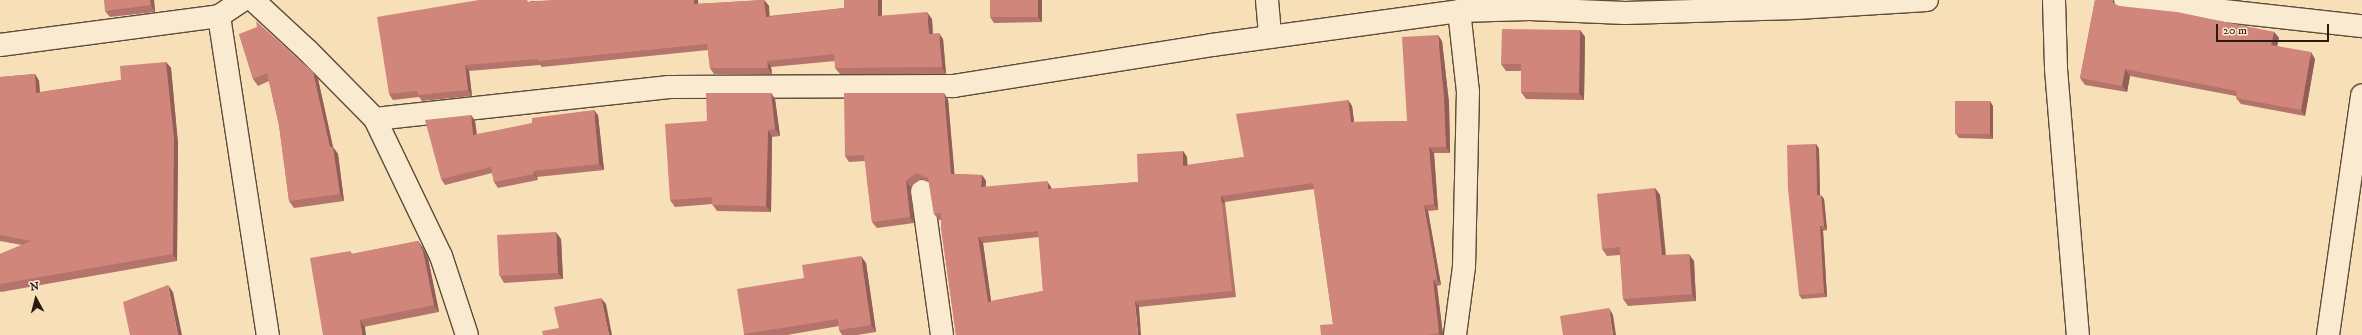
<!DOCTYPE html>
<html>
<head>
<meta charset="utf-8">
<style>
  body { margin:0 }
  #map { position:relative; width:2362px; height:335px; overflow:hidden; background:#f7dfb7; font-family:"IM FELL DW Pica",serif }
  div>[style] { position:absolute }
  .roads { filter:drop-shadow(1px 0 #5d4b3b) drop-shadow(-1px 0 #5d4b3b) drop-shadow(0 1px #5d4b3b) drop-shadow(0 -1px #5d4b3b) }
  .minor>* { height:22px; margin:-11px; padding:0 11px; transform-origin:11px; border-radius:11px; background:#faead0 }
  .wall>* { inset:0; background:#b4736b }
  .shaded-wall>* { inset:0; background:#925e57; transform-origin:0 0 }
  .building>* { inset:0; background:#d1867c; transform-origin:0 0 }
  span { translate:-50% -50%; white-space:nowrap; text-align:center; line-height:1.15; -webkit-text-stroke:3px #faead0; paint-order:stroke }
  .north { position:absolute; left:16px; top:279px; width:40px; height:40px; -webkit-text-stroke:3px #faead0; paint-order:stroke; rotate:353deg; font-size:11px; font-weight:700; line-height:16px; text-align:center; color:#2a1a12 }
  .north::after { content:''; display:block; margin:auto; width:14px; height:18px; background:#2a1a12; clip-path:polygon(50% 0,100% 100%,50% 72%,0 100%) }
  .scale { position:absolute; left:2216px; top:24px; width:113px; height:18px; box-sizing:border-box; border:2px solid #2a1a12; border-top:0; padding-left:5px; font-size:12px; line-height:14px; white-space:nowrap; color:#2a1a12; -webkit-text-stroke:3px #faead0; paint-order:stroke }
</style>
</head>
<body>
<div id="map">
  <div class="roads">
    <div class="minor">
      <i style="left:253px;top:0;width:75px;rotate:42.8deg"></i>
      <i style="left:308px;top:51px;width:95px;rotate:45.4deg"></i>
      <i style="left:375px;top:119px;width:152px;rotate:64.3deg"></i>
      <i style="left:441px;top:256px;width:83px;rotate:71.8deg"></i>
      <i style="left:1267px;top:0;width:37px;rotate:85deg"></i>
      <i style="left:2054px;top:0;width:69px;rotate:88.3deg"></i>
      <i style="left:2056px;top:69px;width:267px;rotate:85.3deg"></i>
      <i style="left:2125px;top:0;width:238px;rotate:6.3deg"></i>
      <i style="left:219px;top:16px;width:323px;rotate:81.3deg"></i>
      <i style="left:0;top:45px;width:221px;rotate:-7.5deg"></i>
      <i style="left:219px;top:16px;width:29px;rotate:-34deg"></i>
      <i style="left:375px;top:119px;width:296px;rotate:-6.2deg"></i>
      <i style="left:669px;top:87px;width:285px;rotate:-0.2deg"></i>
      <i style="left:954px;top:86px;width:261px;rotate:-9deg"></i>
      <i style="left:1212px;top:45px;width:249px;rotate:-7.8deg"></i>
      <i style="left:1459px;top:11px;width:71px;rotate:-1.6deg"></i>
      <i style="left:1530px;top:9px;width:95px;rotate:2.4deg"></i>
      <i style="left:1625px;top:13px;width:172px;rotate:-1.7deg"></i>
      <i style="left:1797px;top:8px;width:130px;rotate:-3.5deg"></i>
      <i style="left:922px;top:191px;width:145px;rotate:82.1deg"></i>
      <i style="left:1455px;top:335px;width:69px;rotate:-82.5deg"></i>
      <i style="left:1464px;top:267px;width:175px;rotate:-88.7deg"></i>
      <i style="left:1468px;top:92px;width:81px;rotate:-96.3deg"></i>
      <i style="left:2328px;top:335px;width:242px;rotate:-81.9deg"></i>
    </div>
  </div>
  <div class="wall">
    <i style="clip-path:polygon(154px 0,155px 12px,110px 17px,105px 11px)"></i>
    <i style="clip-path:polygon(698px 0,698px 4px,764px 0,769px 6px,769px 16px,844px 8px,844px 0,882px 0,882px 16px,932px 19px,933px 34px,943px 39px,946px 74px,840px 74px,835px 68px,835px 61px,771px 67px,772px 74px,714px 74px,710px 68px,708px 50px,542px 67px,540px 65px,469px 71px,472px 96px,422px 101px,419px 97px,393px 100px,389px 94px,531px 1px)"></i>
    <i style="clip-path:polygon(990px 0,1042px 0,1042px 22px,994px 23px,990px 17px)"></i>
    <i style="clip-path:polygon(2095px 0,2112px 0,2114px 4px,2119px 6px,2274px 32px,2279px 38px,2277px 46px,2315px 59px,2305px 116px,2241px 104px,2236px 98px,2236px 96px,2130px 76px,2127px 92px,2085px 85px,2080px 78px)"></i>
    <i style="clip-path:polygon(1580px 30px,1585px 37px,1584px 100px,1526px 99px,1521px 92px,1521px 71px,1506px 71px,1501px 64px)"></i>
    <i style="clip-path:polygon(239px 34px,318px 79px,333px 147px,338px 154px,344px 201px,294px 208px,289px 201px,279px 125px,269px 81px,258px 86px,253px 79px)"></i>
    <i style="clip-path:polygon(evenodd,1442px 41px,1449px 103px,1450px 153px,1434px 153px,1438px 210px,1428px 211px,1441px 285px,1437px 286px,1443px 335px,1321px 335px,1333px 324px,1314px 189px,1225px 202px,1236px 297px,1139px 307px,956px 335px,941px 220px,939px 220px,934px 214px,929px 182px,921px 179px,910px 187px,914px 223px,877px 228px,872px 222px,865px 161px,849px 162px,845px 156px,948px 99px,954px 174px,982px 175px,986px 181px,986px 187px,1051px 187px,1052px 189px,1138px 182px,1183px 151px,1187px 157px,1187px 165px,1244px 157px,1348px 100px,1352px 106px,1354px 122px,1407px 121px,1442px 41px,1039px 237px,1043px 291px,991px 301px,983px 243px,1039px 237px)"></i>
    <i style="clip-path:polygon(166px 62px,171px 68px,178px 144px,177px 261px,1px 292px,0 291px,0 254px,22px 245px,0 241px,0 77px,35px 74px,39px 81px,40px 92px,121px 80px)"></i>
    <i style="clip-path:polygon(771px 93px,775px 99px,780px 136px,772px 137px,771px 212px,717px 211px,712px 204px,675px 207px,670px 200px,707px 121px)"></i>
    <i style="clip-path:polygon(1993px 106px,1993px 139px,1959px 138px,1956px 134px)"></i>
    <i style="clip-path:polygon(471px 115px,475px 121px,477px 134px,598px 115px,604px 170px,537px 177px,538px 180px,498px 188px,494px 182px,492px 173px,445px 185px,441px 179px)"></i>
    <i style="clip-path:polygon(1816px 144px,1819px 149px,1820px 195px,1824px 199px,1827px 230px,1823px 231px,1827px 297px,1802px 299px,1799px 295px)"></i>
    <i style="clip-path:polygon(1655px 188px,1660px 195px,1666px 255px,1694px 261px,1696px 301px,1628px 306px,1623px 299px,1620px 255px,1607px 256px,1602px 249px)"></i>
    <i style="clip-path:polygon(561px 239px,563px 279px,504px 283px,500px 276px)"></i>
    <i style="clip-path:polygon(418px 241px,423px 248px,428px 258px,439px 312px,323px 335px,350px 251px,352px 254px)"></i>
    <i style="clip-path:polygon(866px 263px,876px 332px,857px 335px,842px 335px,839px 330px,839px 326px,787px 335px,744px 335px,744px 334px,804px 278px)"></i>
  </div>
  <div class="shaded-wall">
    <i style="clip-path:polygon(150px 0,154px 0,155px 12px,151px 5px)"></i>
    <i style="clip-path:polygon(694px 0,698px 0,699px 10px,694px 4px)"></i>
    <i style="clip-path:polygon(764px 0,769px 6px,770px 23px,766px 17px)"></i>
    <i style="clip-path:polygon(878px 0,882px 0,882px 22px,878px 16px)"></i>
    <i style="clip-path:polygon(1038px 0,1042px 0,1042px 22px,1038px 17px)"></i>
    <i style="clip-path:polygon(927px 12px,932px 19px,933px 40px,929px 34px)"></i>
    <i style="clip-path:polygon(1580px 30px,1585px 37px,1584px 100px,1579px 93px)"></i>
    <i style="clip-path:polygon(2274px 32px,2279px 38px,2276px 51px,2271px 45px)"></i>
    <i style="clip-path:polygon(939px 33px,943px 39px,946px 74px,942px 67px)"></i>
    <i style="clip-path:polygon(1438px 35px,1442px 41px,1449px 103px,1450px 153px,1446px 147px)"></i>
    <i style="clip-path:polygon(2311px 52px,2315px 59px,2305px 116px,2301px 110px)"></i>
    <i style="clip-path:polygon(767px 61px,771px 67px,772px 74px,768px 68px)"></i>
    <i style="clip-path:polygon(166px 62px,171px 68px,178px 144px,177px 261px,173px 254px)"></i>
    <i style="clip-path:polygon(465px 65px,469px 71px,472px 96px,468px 90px)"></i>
    <i style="clip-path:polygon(2125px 69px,2130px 76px,2127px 92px,2122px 86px)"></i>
    <i style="clip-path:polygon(313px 72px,318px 79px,333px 147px,338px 154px,344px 201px,340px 194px)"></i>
    <i style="clip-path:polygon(35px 74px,39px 81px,40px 99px,36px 93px)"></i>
    <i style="clip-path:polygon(771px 93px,775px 99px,780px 136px,775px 129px)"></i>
    <i style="clip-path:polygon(944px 93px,948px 99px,955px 179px,951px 174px)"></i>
    <i style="clip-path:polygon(1348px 100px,1352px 106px,1355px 128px,1351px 122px)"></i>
    <i style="clip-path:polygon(1990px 101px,1993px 106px,1993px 139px,1990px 135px)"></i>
    <i style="clip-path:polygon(594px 110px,598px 115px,604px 170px,599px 164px)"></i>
    <i style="clip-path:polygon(471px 115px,475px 121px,477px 141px,473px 135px)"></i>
    <i style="clip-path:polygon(768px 130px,772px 137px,771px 212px,766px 206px)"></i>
    <i style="clip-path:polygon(1816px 144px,1819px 149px,1820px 199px,1817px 195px)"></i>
    <i style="clip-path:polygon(1429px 147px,1434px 153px,1438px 210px,1434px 204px)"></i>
    <i style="clip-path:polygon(1183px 151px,1187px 157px,1188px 172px,1183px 166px)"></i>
    <i style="clip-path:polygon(533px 171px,537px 177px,538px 180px,534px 174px)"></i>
    <i style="clip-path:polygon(982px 175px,986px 181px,985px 193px,981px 187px)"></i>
    <i style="clip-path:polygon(906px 181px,910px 187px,914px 223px,910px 217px)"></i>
    <i style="clip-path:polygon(1047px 181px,1051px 187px,1052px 195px,1048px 189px)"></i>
    <i style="clip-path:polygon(1655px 188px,1660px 195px,1666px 262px,1662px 255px)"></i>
    <i style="clip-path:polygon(1821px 195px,1824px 199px,1827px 230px,1824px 226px)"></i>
    <i style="left:1221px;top:196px;width:7px;height:96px;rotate:56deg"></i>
    <i style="clip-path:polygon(1424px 205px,1428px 211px,1441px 285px,1437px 279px)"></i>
    <i style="clip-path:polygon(1820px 226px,1823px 231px,1827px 297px,1824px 293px)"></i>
    <i style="clip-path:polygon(556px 232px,561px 239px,563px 279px,558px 273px)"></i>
    <i style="clip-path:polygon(978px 237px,983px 243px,992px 308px,988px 302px)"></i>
    <i style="clip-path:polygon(418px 241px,423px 248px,428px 258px,439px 312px,434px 305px)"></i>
    <i style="clip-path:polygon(1689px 254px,1694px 261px,1696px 301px,1692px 294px)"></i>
    <i style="clip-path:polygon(861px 256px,866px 263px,876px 332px,871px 325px)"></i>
    <i style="clip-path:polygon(1433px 280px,1437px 286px,1443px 335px,1440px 335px,1439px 333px)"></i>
    <i style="clip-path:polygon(168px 285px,173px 292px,182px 335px,178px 335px)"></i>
    <i style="clip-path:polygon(601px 298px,606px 304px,612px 335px,609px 335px)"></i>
    <i style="clip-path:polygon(1135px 301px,1139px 307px,1141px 335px,1138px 335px)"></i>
    <i style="clip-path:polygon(1609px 308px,1613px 315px,1616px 335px,1613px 335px)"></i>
    <i style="clip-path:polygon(360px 320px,365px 327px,366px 335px,362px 335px)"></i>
  </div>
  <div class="building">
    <i style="clip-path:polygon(104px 0,150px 0,151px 5px,105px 11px)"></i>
    <i style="clip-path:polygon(479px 0,527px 0,528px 2px,552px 0,694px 0,694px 4px,764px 0,766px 17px,844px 8px,844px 0,878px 0,878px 16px,927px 12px,929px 34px,939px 33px,942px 67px,835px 68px,834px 54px,767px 61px,768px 68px,710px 68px,707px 44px,538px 61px,537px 59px,465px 65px,468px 90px,418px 95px,417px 91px,389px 94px,377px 17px)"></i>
    <i style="left:990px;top:0;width:48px;height:17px"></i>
    <i style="clip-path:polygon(2095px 0,2111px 0,2113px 3px,2119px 6px,2177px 12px,2274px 32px,2271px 45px,2311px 52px,2301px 110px,2236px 98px,2237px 91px,2125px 69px,2122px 86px,2080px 78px)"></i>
    <i style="clip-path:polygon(256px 21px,313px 72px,330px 147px,333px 147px,340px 194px,289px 201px,279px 125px,267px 73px,253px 79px,239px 34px,257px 27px)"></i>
    <i style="clip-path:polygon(1502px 29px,1580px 30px,1579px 93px,1521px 92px,1521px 64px,1501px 64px)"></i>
    <i style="clip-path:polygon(evenodd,1438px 35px,1444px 97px,1446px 147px,1429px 147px,1434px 204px,1424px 205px,1437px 279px,1433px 280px,1439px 333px,1428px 335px,1321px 335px,1320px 325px,1333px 324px,1313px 183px,1221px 196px,1232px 291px,1135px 301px,1138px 335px,956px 335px,941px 229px,941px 213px,934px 214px,928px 178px,916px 173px,906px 181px,910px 217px,872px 222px,864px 155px,845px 156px,844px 93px,944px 93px,951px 174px,982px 175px,981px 187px,1047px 181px,1048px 189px,1138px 182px,1137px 154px,1183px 151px,1183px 166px,1244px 157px,1236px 114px,1348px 100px,1351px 122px,1407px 121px,1402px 37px,1438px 35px,1038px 231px,1043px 291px,988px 302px,978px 237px,1038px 231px)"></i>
    <i style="clip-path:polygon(166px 62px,174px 138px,173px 254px,0 284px,0 254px,31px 241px,0 235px,0 77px,35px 74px,36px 93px,121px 80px,120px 66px)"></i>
    <i style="clip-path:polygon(706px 93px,771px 93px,775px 129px,768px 130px,766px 206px,712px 205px,712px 197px,670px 200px,665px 124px,707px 121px)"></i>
    <i style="left:1955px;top:101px;width:35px;height:33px"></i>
    <i style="clip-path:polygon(594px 110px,599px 164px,533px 171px,534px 174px,494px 182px,491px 167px,441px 179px,425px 120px,471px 115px,473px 135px,532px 123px,532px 118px)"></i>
    <i style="clip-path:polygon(1816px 144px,1817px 195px,1821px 195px,1824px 226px,1820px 226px,1824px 293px,1799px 295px,1788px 189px,1787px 145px)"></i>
    <i style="clip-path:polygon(1655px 188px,1662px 255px,1689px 254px,1692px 294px,1623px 299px,1620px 247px,1602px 249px,1597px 194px)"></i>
    <i style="left:556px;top:232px;width:41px;height:59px;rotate:87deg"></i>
    <i style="clip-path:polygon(418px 241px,423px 251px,434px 305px,360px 320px,362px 335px,323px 335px,310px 258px,350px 251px,351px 254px)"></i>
    <i style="clip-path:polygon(861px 256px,871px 325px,839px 330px,838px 319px,744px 334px,737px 289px,804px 278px,802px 265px)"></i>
    <i style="clip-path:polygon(168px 285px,178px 335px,130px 335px,123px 302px)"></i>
    <i style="clip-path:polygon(601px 298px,609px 335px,543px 335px,542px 331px,559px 328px,554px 307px)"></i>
    <i style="clip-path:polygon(1609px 308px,1613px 335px,1563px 335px,1560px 316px)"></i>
  </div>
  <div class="north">N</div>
  <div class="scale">20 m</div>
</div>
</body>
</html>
